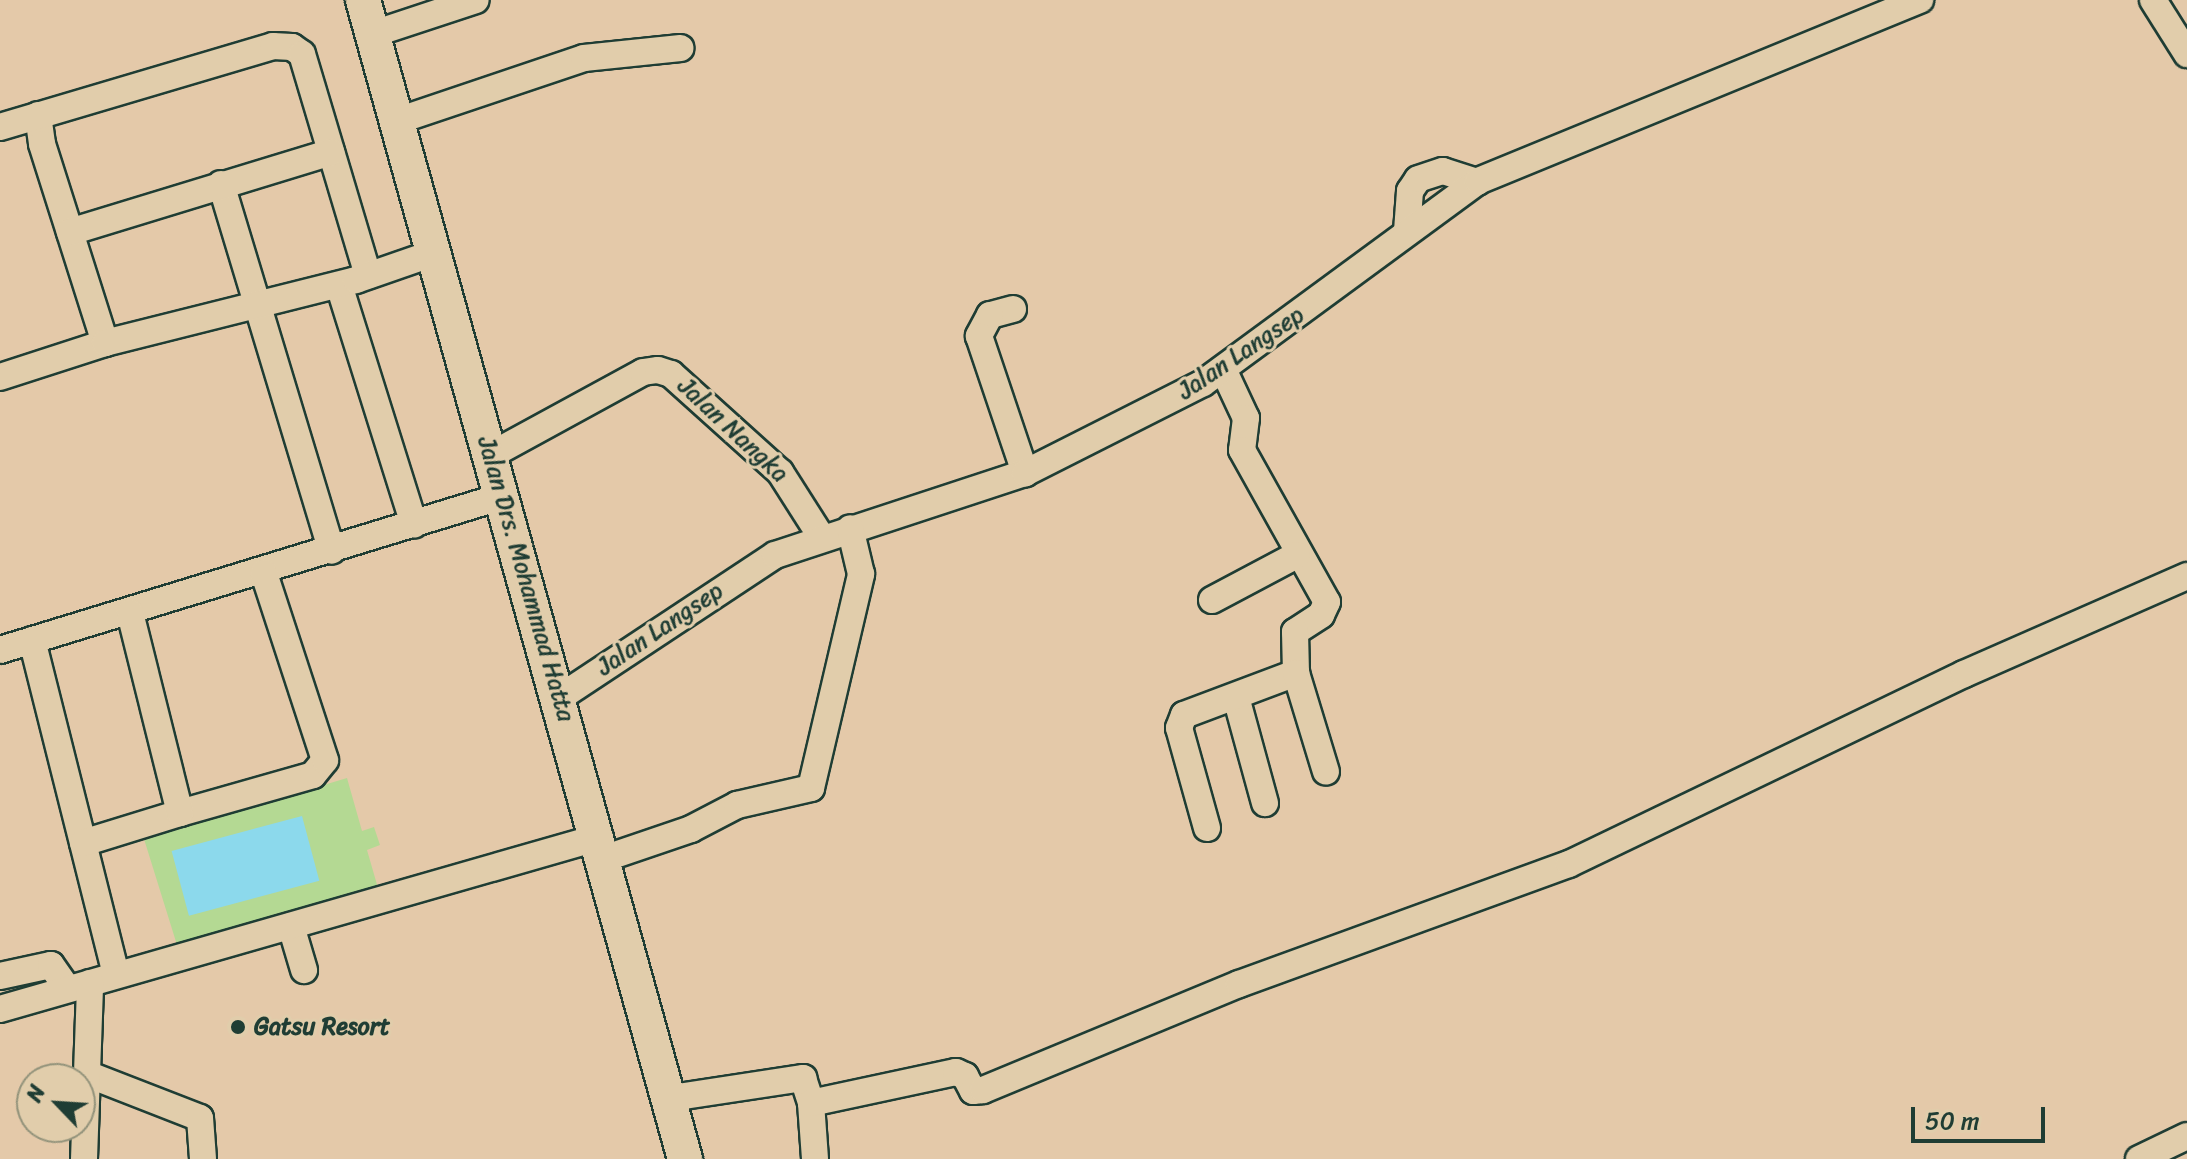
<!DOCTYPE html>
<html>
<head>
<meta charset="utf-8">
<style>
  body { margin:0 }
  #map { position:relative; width:2187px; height:1159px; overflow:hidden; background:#e4c9a9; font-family:Sriracha,sans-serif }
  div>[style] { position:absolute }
  .green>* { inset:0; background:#b4d993 }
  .water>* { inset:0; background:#8cd9ec; transform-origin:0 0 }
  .roads { filter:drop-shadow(2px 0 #1f3d34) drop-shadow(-2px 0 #1f3d34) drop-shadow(0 2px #1f3d34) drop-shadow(0 -2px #1f3d34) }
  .minor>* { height:26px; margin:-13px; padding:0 13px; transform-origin:13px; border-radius:13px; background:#e1cdab }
  .major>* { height:34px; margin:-17px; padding:0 17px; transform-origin:17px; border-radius:17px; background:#e1cdab }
  .dots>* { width:22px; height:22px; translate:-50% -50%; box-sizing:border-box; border:4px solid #e1cdab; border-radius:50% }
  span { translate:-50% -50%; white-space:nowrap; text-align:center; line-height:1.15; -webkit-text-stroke:6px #e1cdab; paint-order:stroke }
  .street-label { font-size:24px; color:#1f3d34 }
  .poi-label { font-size:24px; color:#1f3d34; font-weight:700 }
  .left { translate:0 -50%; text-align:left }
  .north { position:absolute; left:16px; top:1063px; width:80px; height:80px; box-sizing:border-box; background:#e1cdab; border:2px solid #93937b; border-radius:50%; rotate:295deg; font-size:22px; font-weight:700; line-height:32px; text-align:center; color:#1f3d34 }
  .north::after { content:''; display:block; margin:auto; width:28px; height:36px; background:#1f3d34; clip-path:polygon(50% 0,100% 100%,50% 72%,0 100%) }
  .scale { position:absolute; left:1911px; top:1107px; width:134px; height:36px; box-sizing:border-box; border:4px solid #1f3d34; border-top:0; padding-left:10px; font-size:24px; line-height:28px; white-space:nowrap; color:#1f3d34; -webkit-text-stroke:6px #e1cdab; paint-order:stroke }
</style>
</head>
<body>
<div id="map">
  <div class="green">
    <i style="clip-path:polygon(347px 778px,362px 831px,374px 827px,380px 845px,367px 850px,380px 895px,177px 945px,144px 839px)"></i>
  </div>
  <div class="water">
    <i style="left:302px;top:816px;width:67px;height:135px;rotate:75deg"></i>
  </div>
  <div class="roads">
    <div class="minor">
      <i style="left:2153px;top:0;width:64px;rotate:57.8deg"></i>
      <i style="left:373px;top:34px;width:108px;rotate:-18.3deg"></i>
      <i style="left:38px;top:115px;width:29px;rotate:82deg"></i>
      <i style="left:42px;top:144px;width:209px;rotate:72.4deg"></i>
      <i style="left:397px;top:121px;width:197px;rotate:-18.6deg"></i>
      <i style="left:584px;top:58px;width:97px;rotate:-5.9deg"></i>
      <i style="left:0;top:127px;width:285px;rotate:-16.5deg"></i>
      <i style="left:273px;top:46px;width:19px;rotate:3deg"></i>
      <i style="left:292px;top:47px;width:12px;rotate:35deg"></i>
      <i style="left:302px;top:54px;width:231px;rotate:73.4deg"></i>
      <i style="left:221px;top:184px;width:383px;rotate:73.2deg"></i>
      <i style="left:1407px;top:231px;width:40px;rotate:-85.7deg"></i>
      <i style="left:1410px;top:191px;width:14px;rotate:-56deg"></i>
      <i style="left:1418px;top:179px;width:26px;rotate:-18deg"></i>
      <i style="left:1443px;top:171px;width:36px;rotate:18deg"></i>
      <i style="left:70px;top:232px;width:273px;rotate:-17deg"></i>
      <i style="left:339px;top:285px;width:251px;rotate:72.6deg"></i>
      <i style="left:1013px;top:309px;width:24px;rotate:165deg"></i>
      <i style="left:990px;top:315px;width:24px;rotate:118deg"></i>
      <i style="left:979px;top:336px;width:145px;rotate:71.4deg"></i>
      <i style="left:1223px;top:369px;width:54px;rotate:64.9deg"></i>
      <i style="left:1246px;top:418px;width:32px;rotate:97deg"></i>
      <i style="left:1242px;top:450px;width:174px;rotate:60.8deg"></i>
      <i style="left:1327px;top:602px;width:14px;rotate:115deg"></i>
      <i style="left:1321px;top:615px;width:31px;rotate:147deg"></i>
      <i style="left:1295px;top:632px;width:41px;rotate:88.6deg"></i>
      <i style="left:0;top:377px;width:110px;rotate:-17.9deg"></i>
      <i style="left:105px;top:343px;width:259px;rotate:-14.1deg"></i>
      <i style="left:356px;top:280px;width:83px;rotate:-19.1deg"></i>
      <i style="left:491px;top:455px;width:173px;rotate:-28.6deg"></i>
      <i style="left:643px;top:372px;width:15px;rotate:-8deg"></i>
      <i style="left:658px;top:370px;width:14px;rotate:17deg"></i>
      <i style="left:671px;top:374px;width:147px;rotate:42deg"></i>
      <i style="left:780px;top:472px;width:78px;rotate:57.5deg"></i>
      <i style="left:1212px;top:600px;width:96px;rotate:-27.9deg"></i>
      <i style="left:32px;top:640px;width:345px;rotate:75.9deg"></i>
      <i style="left:0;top:650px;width:526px;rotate:-17.02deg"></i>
      <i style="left:1236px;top:697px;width:110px;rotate:74.7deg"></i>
      <i style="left:559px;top:698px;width:259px;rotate:-33.5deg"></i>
      <i style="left:775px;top:555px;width:263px;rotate:-18.2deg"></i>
      <i style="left:1025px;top:473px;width:199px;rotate:-26.8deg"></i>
      <i style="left:1203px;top:383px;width:341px;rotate:-36.3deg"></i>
      <i style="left:1478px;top:181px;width:478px;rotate:-22.3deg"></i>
      <i style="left:180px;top:813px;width:138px;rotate:-15.9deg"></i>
      <i style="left:313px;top:775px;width:19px;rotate:-51deg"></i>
      <i style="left:325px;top:760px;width:197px;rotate:-108.1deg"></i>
      <i style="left:1207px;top:828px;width:104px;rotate:-105.6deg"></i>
      <i style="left:1179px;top:728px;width:14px;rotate:-69deg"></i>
      <i style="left:1184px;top:715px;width:120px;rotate:-20.6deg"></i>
      <i style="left:1296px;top:673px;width:103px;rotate:73.1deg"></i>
      <i style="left:83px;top:843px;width:102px;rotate:-17.2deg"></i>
      <i style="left:180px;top:813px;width:207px;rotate:-104deg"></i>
      <i style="left:606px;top:858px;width:90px;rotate:-18.8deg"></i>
      <i style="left:691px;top:829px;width:52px;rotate:-27.6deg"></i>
      <i style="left:737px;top:805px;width:76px;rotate:-12.9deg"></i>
      <i style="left:811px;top:788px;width:220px;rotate:-76.8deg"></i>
      <i style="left:861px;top:574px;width:47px;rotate:-103.4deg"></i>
      <i style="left:291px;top:926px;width:46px;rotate:73.5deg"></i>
      <i style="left:0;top:976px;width:52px;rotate:-12.2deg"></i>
      <i style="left:51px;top:965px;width:29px;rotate:55deg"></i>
      <i style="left:0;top:1009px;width:624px;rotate:-16deg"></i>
      <i style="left:87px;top:1074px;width:121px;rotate:21.3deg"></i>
      <i style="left:200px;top:1118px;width:41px;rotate:85.8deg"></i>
      <i style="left:671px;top:1098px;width:134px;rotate:-8.6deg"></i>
      <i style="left:803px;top:1078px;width:26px;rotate:72deg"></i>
      <i style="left:811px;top:1103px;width:56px;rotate:85.9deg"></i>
      <i style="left:811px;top:1103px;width:148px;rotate:-12.1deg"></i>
      <i style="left:956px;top:1072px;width:10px;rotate:24deg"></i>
      <i style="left:965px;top:1076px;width:17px;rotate:62deg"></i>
      <i style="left:973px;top:1091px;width:10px;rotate:-6deg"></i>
      <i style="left:983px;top:1090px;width:277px;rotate:-22.5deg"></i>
      <i style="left:1239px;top:984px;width:351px;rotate:-20deg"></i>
      <i style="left:1569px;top:864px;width:438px;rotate:-25.7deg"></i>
      <i style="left:1964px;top:674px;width:244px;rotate:-23.7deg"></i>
      <i style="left:84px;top:1159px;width:176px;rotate:-88deg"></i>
      <i style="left:2139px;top:1159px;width:53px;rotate:-25.6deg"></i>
    </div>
    <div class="major">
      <i style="left:363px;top:0;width:1203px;rotate:74.47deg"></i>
    </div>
  </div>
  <div class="dots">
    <i style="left:238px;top:1027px;background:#1f3d34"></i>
  </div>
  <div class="street-label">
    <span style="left:1241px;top:353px;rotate:-34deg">Jalan Langsep</span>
    <span style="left:733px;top:430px;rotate:43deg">Jalan Nangka</span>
    <span style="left:526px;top:579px;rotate:74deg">Jalan Drs. Mohammad Hatta</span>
    <span style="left:660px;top:629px;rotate:-34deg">Jalan Langsep</span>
  </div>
  <div class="poi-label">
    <span class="left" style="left:254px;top:1027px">Gatsu Resort</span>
  </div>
  <div class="north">N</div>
  <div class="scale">50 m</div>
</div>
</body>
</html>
